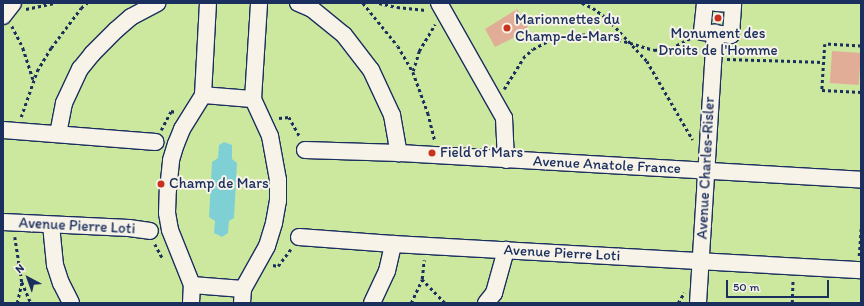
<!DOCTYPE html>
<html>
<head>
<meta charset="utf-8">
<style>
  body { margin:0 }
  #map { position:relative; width:864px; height:306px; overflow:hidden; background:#f0decf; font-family:Itim,sans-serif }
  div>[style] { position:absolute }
  .green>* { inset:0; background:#cce89f; transform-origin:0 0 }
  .water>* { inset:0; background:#7fd0d5 }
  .building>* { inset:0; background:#e1ad96; transform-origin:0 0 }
  .path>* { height:2.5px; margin-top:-1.25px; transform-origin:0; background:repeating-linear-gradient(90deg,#1b2f5e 0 3px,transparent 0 6px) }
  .roads { filter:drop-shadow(1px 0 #1b2f5e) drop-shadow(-1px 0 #1b2f5e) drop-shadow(0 1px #1b2f5e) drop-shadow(0 -1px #1b2f5e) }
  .minor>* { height:16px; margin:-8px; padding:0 8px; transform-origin:8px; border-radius:8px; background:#f7f3e8 }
  .dots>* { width:11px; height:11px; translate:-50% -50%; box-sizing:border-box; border:2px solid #f7f3e8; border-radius:50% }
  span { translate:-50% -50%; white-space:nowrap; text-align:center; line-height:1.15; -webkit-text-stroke:4px #f7f3e8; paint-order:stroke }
  .poi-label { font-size:15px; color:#1b2f5e }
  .left { translate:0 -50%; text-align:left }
  .street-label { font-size:15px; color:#1b2f5e }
  .frame { position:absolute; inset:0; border:4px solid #1b2f5e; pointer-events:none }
  .north { position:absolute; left:8px; top:258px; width:40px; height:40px; -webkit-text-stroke:3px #f7f3e8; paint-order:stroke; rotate:319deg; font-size:11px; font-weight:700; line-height:16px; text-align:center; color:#1b2f5e }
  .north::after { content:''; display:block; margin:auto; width:14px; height:18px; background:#1b2f5e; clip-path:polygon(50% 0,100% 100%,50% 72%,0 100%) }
  .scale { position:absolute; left:726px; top:280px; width:103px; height:18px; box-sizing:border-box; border:2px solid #1b2f5e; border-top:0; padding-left:5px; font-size:12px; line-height:14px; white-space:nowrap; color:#1b2f5e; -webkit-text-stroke:3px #f7f3e8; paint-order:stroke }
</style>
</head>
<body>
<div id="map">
  <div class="green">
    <i style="left:3px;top:3px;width:858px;height:300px"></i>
  </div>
  <div class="water">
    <i style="clip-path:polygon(224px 142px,232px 145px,232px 159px,237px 163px,234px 218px,229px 221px,228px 233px,222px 237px,214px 233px,215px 221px,209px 217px,212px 162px,218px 158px,219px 145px)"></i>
  </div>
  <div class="building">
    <i style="clip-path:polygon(517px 9px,528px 26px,525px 32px,495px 47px,485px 29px)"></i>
    <i style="left:832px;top:51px;width:29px;height:32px;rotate:4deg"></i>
  </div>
  <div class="path">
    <i style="left:363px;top:3px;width:55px;rotate:50.9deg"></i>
    <i style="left:398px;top:46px;width:30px;rotate:60deg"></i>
    <i style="left:413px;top:72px;width:44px;rotate:69.9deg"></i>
    <i style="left:428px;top:113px;width:29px;rotate:76deg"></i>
    <i style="left:379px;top:3px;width:18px;rotate:13deg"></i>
    <i style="left:397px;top:7px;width:29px;rotate:6deg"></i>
    <i style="left:582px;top:3px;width:12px;rotate:24deg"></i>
    <i style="left:593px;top:8px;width:19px;rotate:36deg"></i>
    <i style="left:608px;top:19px;width:57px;rotate:47.1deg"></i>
    <i style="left:647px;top:61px;width:91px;rotate:59.8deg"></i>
    <i style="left:26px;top:9px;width:29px;rotate:-12deg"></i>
    <i style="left:12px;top:26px;width:25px;rotate:63deg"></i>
    <i style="left:23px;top:48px;width:33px;rotate:72deg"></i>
    <i style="left:861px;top:46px;width:36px;rotate:-177deg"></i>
    <i style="left:825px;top:44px;width:46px;rotate:93.7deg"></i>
    <i style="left:822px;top:90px;width:39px;rotate:3deg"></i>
    <i style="left:727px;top:59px;width:96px;rotate:1.8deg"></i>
    <i style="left:413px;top:71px;width:21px;rotate:-73deg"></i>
    <i style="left:419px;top:51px;width:31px;rotate:-59deg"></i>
    <i style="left:504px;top:89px;width:36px;rotate:-58deg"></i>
    <i style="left:523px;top:58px;width:13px;rotate:-42deg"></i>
    <i style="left:533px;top:49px;width:21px;rotate:-28deg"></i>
    <i style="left:552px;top:39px;width:36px;rotate:-8deg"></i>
    <i style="left:588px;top:34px;width:19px;rotate:6deg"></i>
    <i style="left:607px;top:36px;width:49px;rotate:16.6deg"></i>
    <i style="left:654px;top:50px;width:17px;rotate:-7deg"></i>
    <i style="left:671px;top:48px;width:22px;rotate:-27deg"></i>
    <i style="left:21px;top:117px;width:49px;rotate:-70.8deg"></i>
    <i style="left:37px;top:71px;width:27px;rotate:-59deg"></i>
    <i style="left:51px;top:48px;width:50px;rotate:-53.1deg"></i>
    <i style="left:81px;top:8px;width:8px;rotate:-40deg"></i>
    <i style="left:279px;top:118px;width:10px;rotate:-6deg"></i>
    <i style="left:289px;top:117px;width:23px;rotate:61deg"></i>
    <i style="left:161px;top:130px;width:21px;rotate:-62deg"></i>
    <i style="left:171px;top:111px;width:5px;rotate:11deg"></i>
    <i style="left:15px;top:237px;width:46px;rotate:81.2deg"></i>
    <i style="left:22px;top:282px;width:23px;rotate:67deg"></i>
    <i style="left:155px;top:244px;width:17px;rotate:62deg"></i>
    <i style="left:859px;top:256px;width:31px;rotate:-86deg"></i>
    <i style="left:273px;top:265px;width:5px;rotate:11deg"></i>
    <i style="left:278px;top:266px;width:21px;rotate:-53deg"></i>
    <i style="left:422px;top:279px;width:33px;rotate:46deg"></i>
    <i style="left:17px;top:303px;width:22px;rotate:-77deg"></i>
    <i style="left:411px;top:303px;width:26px;rotate:-65deg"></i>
    <i style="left:422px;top:279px;width:19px;rotate:-84deg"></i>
    <i style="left:678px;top:303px;width:12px;rotate:-59deg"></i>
    <i style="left:792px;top:303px;width:23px;rotate:-88deg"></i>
  </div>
  <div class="roads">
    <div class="minor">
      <i style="left:298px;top:3px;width:15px;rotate:23deg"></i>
      <i style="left:312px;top:9px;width:41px;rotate:39.1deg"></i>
      <i style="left:344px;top:35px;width:44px;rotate:52.4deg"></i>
      <i style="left:371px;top:70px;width:50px;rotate:65deg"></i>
      <i style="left:392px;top:115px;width:39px;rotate:80deg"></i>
      <i style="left:439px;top:3px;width:132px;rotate:60.5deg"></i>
      <i style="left:504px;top:118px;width:42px;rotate:87.3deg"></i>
      <i style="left:705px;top:3px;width:29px;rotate:96deg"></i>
      <i style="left:702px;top:32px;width:29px;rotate:6deg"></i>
      <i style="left:731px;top:35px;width:31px;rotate:-86deg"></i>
      <i style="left:733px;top:4px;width:17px;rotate:-177deg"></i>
      <i style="left:3px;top:16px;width:16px;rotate:-52deg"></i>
      <i style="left:203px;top:95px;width:50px;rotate:4.6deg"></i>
      <i style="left:3px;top:130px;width:153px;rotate:4.5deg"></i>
      <i style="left:58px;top:134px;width:32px;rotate:-79deg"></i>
      <i style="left:64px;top:103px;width:38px;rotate:-65deg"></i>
      <i style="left:80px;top:69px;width:19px;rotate:-51deg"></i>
      <i style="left:92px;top:54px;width:34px;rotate:-45deg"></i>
      <i style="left:116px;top:30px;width:20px;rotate:-41deg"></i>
      <i style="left:131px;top:17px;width:30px;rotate:-28deg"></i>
      <i style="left:305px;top:150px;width:94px;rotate:1.8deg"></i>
      <i style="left:399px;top:153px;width:463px;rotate:3.3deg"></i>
      <i style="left:3px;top:222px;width:126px;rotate:2.7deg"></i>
      <i style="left:129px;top:228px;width:21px;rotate:8deg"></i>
      <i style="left:51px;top:225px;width:40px;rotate:84.3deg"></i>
      <i style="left:55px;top:265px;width:19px;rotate:72deg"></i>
      <i style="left:61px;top:283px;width:22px;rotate:63deg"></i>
      <i style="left:299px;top:237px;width:94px;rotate:4.3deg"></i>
      <i style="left:393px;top:244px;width:469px;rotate:3.2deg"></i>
      <i style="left:192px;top:285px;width:51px;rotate:4.5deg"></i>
      <i style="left:191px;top:303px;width:18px;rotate:-87deg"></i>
      <i style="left:192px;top:285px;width:59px;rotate:-111.8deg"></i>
      <i style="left:170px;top:230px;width:17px;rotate:-100deg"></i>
      <i style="left:167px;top:213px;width:23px;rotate:-88deg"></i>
      <i style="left:168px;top:190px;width:30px;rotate:-84deg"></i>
      <i style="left:171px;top:160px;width:17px;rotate:-73deg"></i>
      <i style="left:176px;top:144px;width:16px;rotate:-68deg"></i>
      <i style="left:182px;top:129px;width:40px;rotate:-58deg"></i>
      <i style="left:203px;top:95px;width:92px;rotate:-86.9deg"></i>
      <i style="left:242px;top:303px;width:14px;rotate:-86deg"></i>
      <i style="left:243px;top:289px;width:49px;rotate:-60.8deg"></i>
      <i style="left:267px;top:246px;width:24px;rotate:-73deg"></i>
      <i style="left:274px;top:223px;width:22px;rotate:-80deg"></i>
      <i style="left:278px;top:201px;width:21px;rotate:-90deg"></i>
      <i style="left:278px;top:180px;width:45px;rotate:-100.3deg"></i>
      <i style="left:270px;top:136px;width:41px;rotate:-114.7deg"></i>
      <i style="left:253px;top:99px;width:96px;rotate:-86.4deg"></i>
      <i style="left:372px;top:303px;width:35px;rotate:-65deg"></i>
      <i style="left:387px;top:271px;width:28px;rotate:-77deg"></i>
      <i style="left:486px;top:303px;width:13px;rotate:-51deg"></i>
      <i style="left:494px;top:293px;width:45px;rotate:-74.4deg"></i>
      <i style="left:698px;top:303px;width:271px;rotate:-86.4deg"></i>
    </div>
  </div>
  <div class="dots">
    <i style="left:718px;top:18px;background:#c8321e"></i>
    <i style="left:507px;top:28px;background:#c8321e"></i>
    <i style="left:432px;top:153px;background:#c8321e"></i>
    <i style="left:161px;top:184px;background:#c8321e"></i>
  </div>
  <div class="poi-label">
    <span class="left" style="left:515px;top:28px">Marionnettes du<br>Champ-de-Mars</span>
    <span style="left:718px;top:42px">Monument des<br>Droits de l'Homme</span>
    <span class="left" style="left:440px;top:153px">Field of Mars</span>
    <span class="left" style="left:169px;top:184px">Champ de Mars</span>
  </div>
  <div class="street-label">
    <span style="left:607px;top:165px;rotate:3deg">Avenue Anatole France</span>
    <span style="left:706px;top:168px;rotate:-87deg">Avenue Charles-Risler</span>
    <span style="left:77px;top:226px;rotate:3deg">Avenue Pierre Loti</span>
    <span style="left:562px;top:253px;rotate:3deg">Avenue Pierre Loti</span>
  </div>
  <div class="frame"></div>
  <div class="north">N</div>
  <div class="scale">50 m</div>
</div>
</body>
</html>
